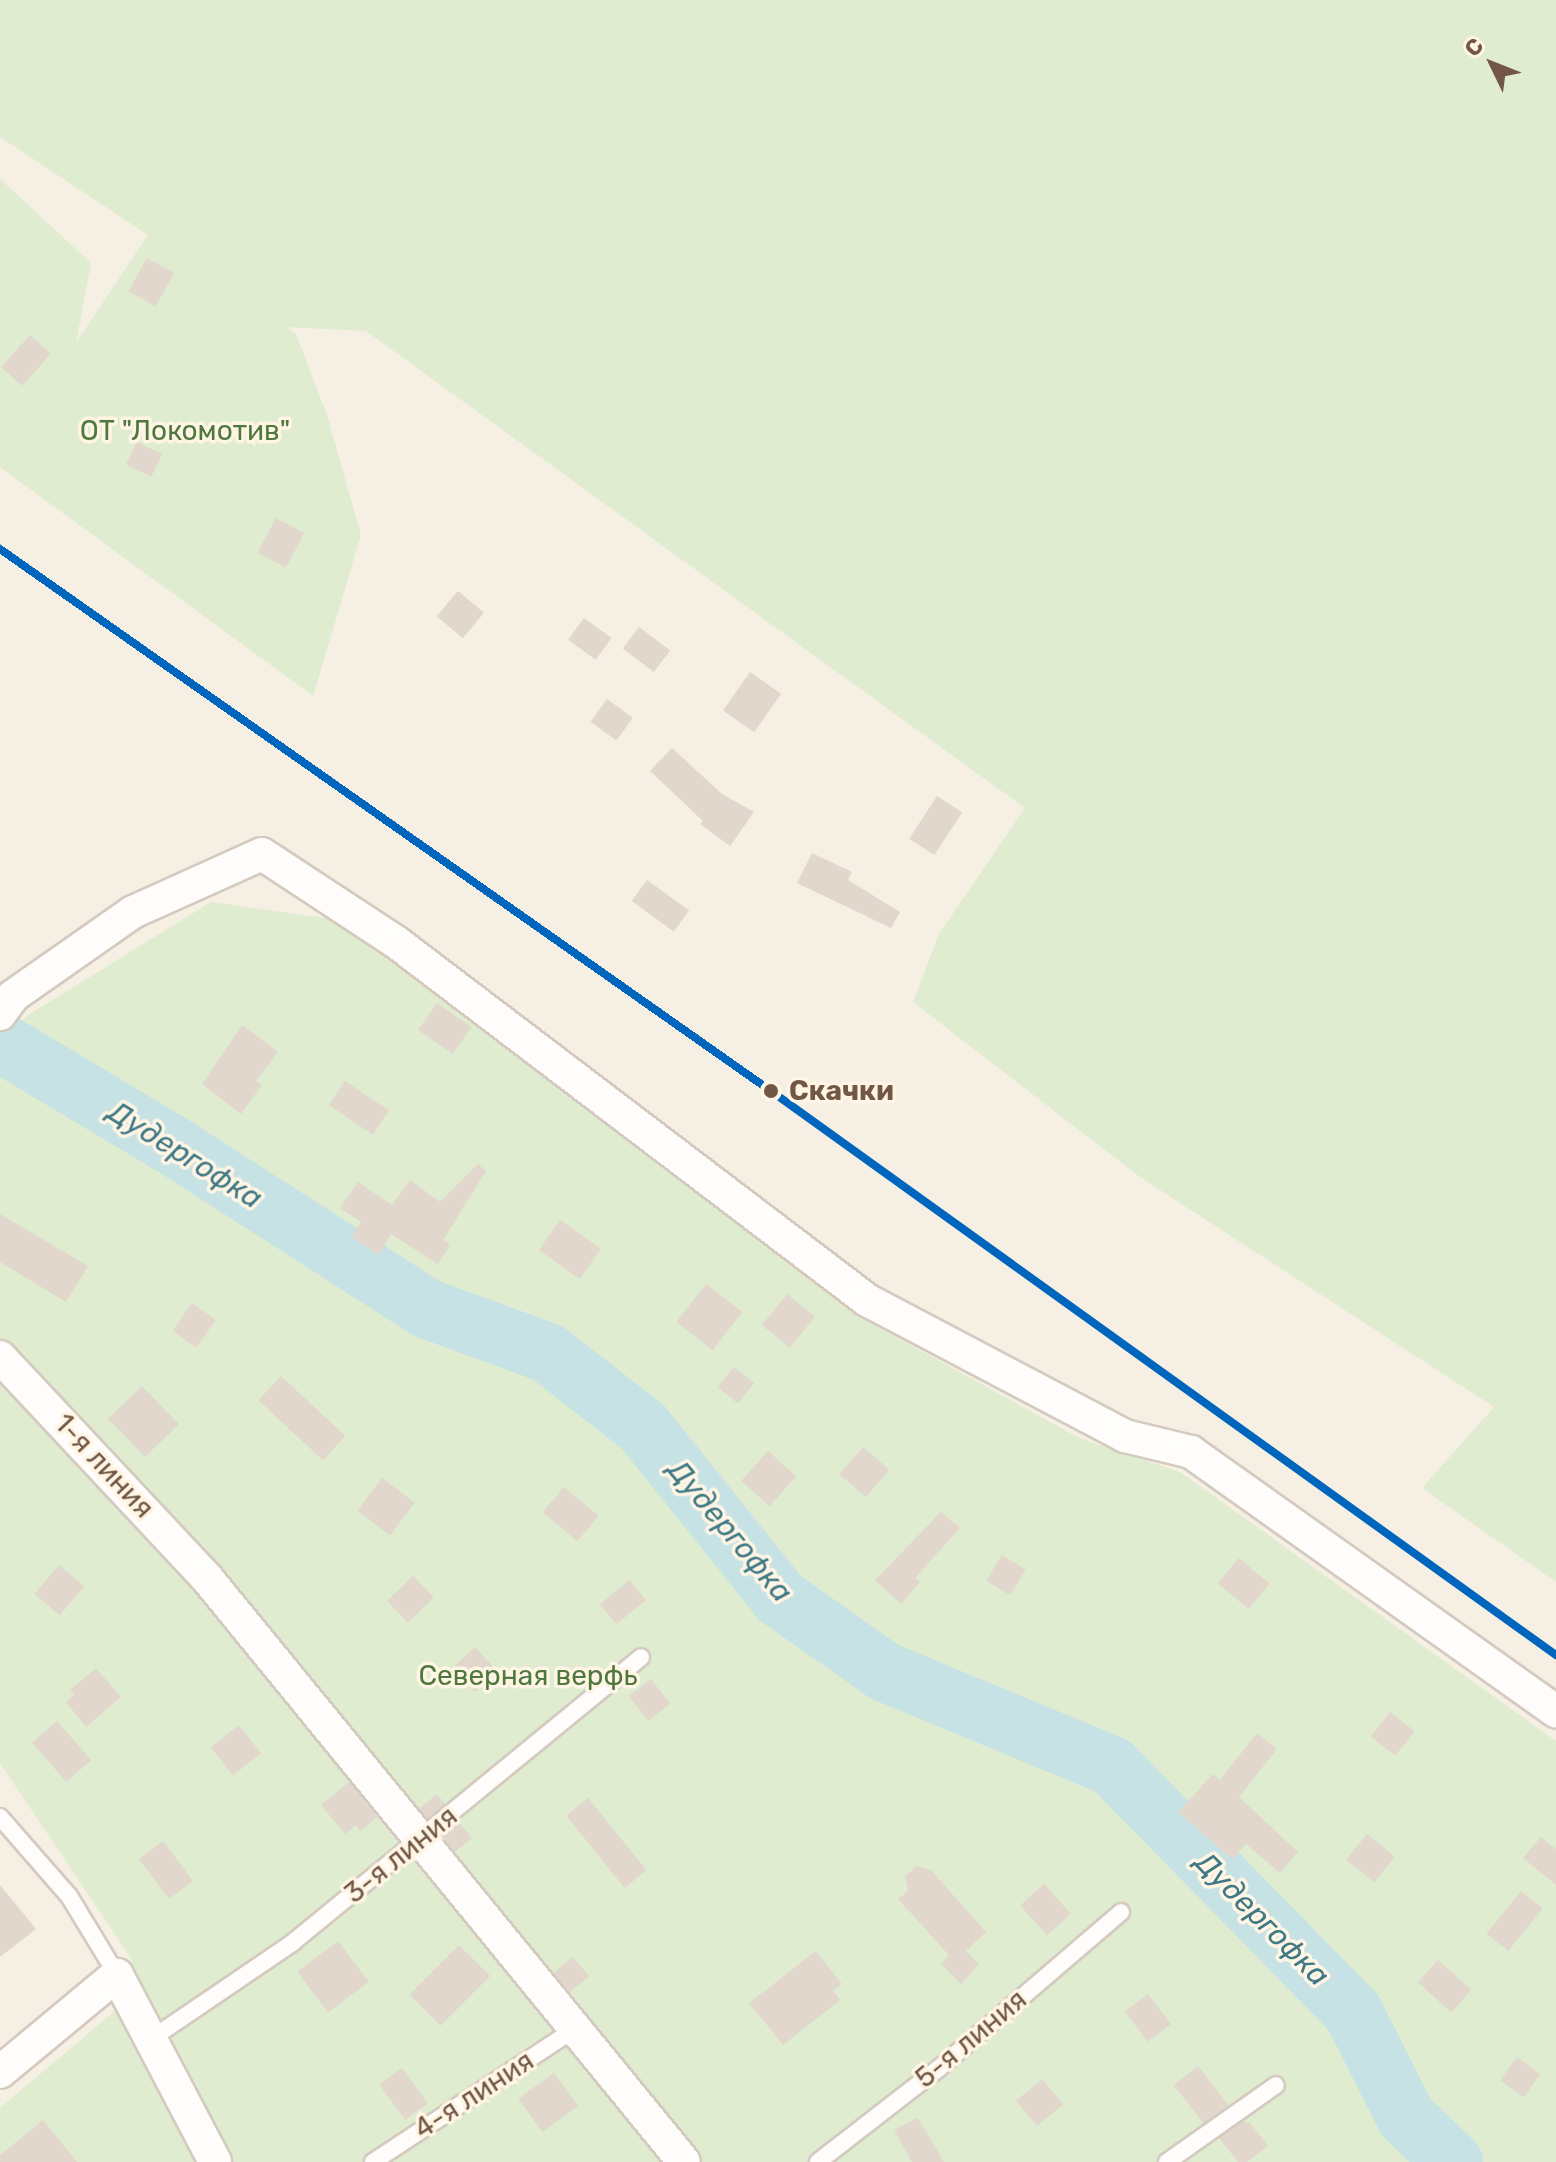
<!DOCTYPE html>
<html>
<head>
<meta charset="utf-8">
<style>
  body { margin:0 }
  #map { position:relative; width:1556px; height:2162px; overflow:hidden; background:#f5efe4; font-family:Rubik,sans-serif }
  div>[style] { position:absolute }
  .green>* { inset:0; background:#e0eccf }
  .river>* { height:60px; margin:-30px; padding:0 30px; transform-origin:30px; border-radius:30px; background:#c7e2e5 }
  .building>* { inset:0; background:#e1d7cc; transform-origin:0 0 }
  .roads { filter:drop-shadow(2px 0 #d4cac0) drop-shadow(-2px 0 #d4cac0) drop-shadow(0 2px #d4cac0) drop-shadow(0 -2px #d4cac0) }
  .lane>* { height:16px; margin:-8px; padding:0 8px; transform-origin:8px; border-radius:8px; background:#fefdfb }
  .street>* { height:32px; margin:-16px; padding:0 16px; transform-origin:16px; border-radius:16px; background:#fefdfb }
  .rail-1>* { height:8px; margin:-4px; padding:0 4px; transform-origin:4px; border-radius:4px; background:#0065bd }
  .dots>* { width:22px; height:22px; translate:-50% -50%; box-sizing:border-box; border:4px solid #fff5e4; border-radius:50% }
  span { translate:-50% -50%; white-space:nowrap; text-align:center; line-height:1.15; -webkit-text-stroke:7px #fff5e4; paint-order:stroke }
  .park-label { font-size:28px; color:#4e783e }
  .stop-label { font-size:28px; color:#725746; font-weight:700 }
  .left { translate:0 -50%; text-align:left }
  .street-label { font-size:28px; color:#725746 }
  .water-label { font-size:30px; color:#407986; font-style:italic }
  .north { position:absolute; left:1452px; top:24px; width:80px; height:80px; -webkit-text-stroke:6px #fff5e4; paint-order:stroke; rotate:313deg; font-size:22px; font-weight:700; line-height:32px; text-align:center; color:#725746 }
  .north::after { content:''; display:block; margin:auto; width:28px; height:36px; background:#725746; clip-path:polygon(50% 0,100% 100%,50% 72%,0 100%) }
</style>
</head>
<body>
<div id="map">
  <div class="green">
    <i style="clip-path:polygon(0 0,1556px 0,1556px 1582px,1422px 1488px,1494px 1407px,1140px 1177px,913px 1002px,939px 934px,1025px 808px,366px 331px,286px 327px,296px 334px,327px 415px,361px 535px,313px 696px,0 467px,0 179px,91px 263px,76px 343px,148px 235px,0 137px)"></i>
    <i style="clip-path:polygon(211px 902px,353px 922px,858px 1316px,1079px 1438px,1180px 1472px,1556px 1741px,1556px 2162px,0 2162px,0 2108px,129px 1999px,132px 1960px,0 1763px,0 1053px,25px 1017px)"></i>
  </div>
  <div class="river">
    <i style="left:0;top:1042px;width:197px;rotate:30.9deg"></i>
    <i style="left:169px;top:1143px;width:308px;rotate:32.7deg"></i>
    <i style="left:428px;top:1309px;width:128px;rotate:20.1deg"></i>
    <i style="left:548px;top:1353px;width:120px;rotate:37.9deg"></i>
    <i style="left:643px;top:1427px;width:219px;rotate:51.3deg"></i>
    <i style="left:780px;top:1598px;width:128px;rotate:35.2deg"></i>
    <i style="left:885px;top:1672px;width:246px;rotate:22.5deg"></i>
    <i style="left:1112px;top:1766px;width:344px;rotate:45.6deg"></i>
    <i style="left:1353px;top:2012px;width:118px;rotate:63.2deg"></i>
    <i style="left:1406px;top:2117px;width:65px;rotate:43.8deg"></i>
  </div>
  <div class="building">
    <i style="left:147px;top:258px;width:31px;height:38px;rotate:29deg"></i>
    <i style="left:30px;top:335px;width:28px;height:43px;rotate:42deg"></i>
    <i style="left:137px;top:442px;width:28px;height:25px;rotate:26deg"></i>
    <i style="left:276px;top:518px;width:32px;height:39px;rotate:28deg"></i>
    <i style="left:458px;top:591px;width:34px;height:33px;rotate:40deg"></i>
    <i style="left:584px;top:618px;width:34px;height:27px;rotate:36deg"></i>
    <i style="left:639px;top:627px;width:39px;height:27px;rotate:37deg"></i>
    <i style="left:750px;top:672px;width:38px;height:47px;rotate:35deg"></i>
    <i style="left:607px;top:699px;width:32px;height:28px;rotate:36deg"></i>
    <i style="clip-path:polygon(672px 748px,722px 794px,754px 812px,730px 846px,700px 824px,703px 821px,650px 771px)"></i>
    <i style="left:937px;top:796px;width:30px;height:51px;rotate:33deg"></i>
    <i style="clip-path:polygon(812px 853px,852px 872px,848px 880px,900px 912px,891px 928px,797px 883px)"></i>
    <i style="left:647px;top:880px;width:52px;height:26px;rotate:36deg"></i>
    <i style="left:437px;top:1003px;width:42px;height:33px;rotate:35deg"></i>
    <i style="clip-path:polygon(242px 1025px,278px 1052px,256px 1081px,262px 1085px,241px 1114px,202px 1084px)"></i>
    <i style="left:345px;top:1081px;width:53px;height:29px;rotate:34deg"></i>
    <i style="clip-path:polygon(478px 1164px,486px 1171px,443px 1240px,450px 1245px,438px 1264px,391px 1234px,379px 1255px,351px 1237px,361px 1222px,340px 1208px,358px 1182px,392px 1205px,410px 1180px,440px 1202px)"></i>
    <i style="clip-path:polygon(0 1214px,88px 1266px,66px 1302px,0 1262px)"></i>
    <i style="left:560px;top:1220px;width:50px;height:37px;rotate:35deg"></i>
    <i style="left:706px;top:1284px;width:46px;height:48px;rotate:38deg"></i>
    <i style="left:787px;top:1294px;width:36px;height:40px;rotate:39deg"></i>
    <i style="left:192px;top:1303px;width:29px;height:34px;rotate:35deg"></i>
    <i style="left:734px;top:1367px;width:26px;height:26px;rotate:39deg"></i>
    <i style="left:281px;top:1376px;width:88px;height:33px;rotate:43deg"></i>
    <i style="left:142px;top:1386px;width:53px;height:47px;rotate:46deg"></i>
    <i style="left:863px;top:1447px;width:35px;height:36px;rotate:41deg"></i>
    <i style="left:768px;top:1451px;width:38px;height:40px;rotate:42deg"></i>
    <i style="left:382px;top:1478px;width:41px;height:41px;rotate:37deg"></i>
    <i style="left:564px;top:1487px;width:45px;height:33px;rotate:40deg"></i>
    <i style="clip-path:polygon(941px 1512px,960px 1528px,915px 1578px,920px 1582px,901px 1604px,875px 1580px)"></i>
    <i style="left:1002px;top:1555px;width:28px;height:30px;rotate:32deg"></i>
    <i style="left:1239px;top:1558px;width:40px;height:33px;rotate:40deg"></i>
    <i style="left:59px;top:1565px;width:33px;height:38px;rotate:40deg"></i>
    <i style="left:413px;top:1576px;width:30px;height:36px;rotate:46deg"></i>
    <i style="left:629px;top:1580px;width:26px;height:38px;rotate:50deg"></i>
    <i style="left:475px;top:1647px;width:33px;height:30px;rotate:47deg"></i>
    <i style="clip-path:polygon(96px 1668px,121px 1697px,86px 1727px,66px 1702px,74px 1695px,70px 1690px)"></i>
    <i style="left:651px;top:1679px;width:31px;height:28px;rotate:52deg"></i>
    <i style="left:1390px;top:1712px;width:31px;height:31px;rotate:38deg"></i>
    <i style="left:57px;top:1721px;width:52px;height:33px;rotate:49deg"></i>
    <i style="left:239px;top:1725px;width:36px;height:36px;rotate:52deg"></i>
    <i style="clip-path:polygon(1257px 1733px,1277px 1749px,1239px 1797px,1298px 1852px,1280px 1873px,1246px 1844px,1232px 1859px,1178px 1812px,1213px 1774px,1220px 1780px)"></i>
    <i style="clip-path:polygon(349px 1782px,377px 1817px,361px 1831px,356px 1825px,345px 1834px,321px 1805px)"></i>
    <i style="left:437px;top:1794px;width:13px;height:23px;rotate:51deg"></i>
    <i style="left:588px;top:1798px;width:93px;height:28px;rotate:51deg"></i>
    <i style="left:458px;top:1821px;width:22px;height:22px;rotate:51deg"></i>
    <i style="left:1367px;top:1834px;width:36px;height:33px;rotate:39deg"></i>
    <i style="clip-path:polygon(1541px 1837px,1556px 1849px,1556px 1885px,1523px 1858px)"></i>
    <i style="left:163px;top:1841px;width:50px;height:30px;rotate:53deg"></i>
    <i style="clip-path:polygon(917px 1866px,931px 1870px,986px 1932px,966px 1951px,979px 1964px,961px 1984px,941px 1964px,949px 1955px,898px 1899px,908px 1891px,905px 1876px)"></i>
    <i style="left:1044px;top:1884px;width:40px;height:32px;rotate:48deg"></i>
    <i style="clip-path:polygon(0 1885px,36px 1929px,0 1957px)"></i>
    <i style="left:1521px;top:1891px;width:28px;height:55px;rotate:39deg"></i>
    <i style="left:338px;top:1941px;width:51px;height:51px;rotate:53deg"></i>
    <i style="left:459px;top:1945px;width:44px;height:70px;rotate:45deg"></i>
    <i style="clip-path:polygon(816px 1951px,842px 1984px,833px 1990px,840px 2000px,783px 2045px,749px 2003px)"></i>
    <i style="left:573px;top:1957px;width:25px;height:25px;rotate:50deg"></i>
    <i style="left:1438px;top:1960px;width:45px;height:30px;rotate:42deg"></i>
    <i style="left:1148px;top:1994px;width:38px;height:29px;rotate:53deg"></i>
    <i style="left:1517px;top:2057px;width:29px;height:29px;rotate:36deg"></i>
    <i style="left:1198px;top:2066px;width:50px;height:31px;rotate:52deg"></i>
    <i style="left:402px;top:2068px;width:44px;height:28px;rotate:54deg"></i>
    <i style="left:554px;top:2073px;width:41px;height:44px;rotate:54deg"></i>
    <i style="left:1042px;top:2079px;width:33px;height:34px;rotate:50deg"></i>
    <i style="clip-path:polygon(918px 2118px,944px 2162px,912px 2162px,894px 2130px)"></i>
    <i style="clip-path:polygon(43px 2120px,77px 2162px,0 2162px,0 2155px)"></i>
    <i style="clip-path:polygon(1242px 2122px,1249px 2122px,1268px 2146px,1247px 2162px,1238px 2162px,1219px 2138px)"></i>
  </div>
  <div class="roads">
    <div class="lane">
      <i style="left:0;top:1817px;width:105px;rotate:48.9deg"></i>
      <i style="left:69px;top:1896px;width:92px;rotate:58.7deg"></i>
      <i style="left:151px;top:2039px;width:171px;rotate:-34.2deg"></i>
      <i style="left:292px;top:1943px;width:451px;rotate:-39.3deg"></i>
      <i style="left:373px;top:2162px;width:242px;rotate:-33.4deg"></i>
      <i style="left:818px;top:2162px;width:152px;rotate:-37.8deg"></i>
      <i style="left:938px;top:2069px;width:241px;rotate:-40.6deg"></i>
      <i style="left:1167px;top:2162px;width:133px;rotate:-35.2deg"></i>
    </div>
    <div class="street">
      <i style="left:0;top:1014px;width:22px;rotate:-54deg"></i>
      <i style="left:13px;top:996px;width:146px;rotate:-35deg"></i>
      <i style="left:133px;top:912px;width:141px;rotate:-24.2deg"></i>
      <i style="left:262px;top:854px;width:160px;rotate:33.3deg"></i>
      <i style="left:396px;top:942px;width:592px;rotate:37.24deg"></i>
      <i style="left:867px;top:1300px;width:292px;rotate:27.8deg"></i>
      <i style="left:1125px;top:1436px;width:68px;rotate:13.6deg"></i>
      <i style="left:1191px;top:1452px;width:448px;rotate:35.4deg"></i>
      <i style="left:0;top:1357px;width:301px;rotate:46.9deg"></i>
      <i style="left:206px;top:1577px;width:755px;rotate:50.75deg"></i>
      <i style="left:0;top:2072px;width:152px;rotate:-39.7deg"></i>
      <i style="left:117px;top:1975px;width:211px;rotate:62.3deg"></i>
    </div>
  </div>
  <div class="rail-1">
    <i style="left:0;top:549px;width:942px;rotate:35.11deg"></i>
    <i style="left:771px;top:1091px;width:967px;rotate:35.7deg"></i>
  </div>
  <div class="dots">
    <i style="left:771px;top:1091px;background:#725746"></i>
  </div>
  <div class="park-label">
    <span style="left:185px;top:431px">ОТ "Локомотив"</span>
    <span style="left:528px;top:1676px">Северная верфь</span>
  </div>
  <div class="stop-label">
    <span class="left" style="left:789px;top:1091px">Скачки</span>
  </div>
  <div class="street-label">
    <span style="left:104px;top:1466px;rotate:47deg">1-я линия</span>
    <span style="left:401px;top:1855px;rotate:-39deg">3-я линия</span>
    <span style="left:971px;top:2039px;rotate:-40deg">5-я линия</span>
    <span style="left:474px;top:2095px;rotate:-33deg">4-я линия</span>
  </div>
  <div class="water-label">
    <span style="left:185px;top:1155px;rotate:32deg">Дудергофка</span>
    <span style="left:730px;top:1531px;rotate:50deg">Дудергофка</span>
    <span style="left:1262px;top:1919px;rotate:45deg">Дудергофка</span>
  </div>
  <div class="north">С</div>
</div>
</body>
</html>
